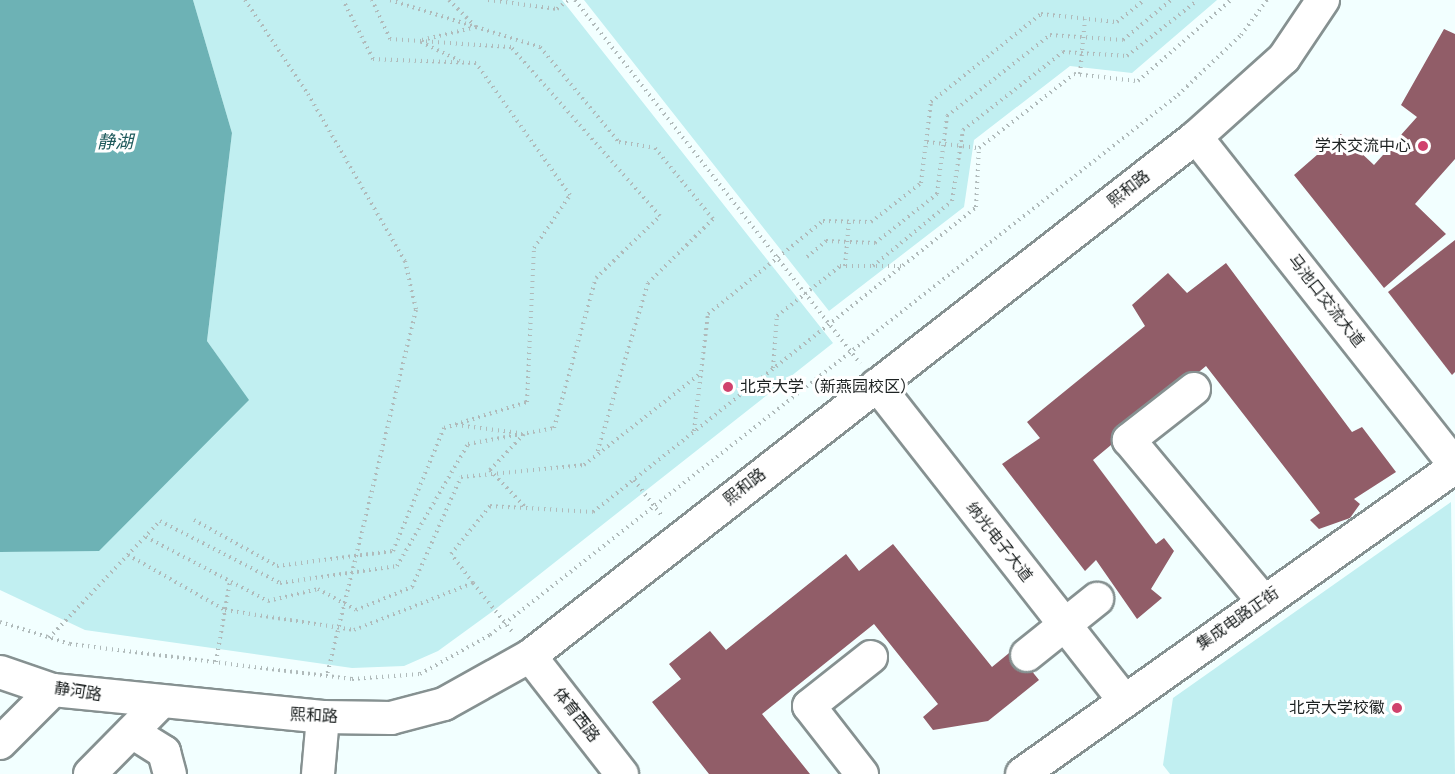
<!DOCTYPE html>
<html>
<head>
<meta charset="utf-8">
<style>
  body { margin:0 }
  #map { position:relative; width:1455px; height:774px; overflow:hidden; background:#f2ffff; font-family:"Nunito Sans","Noto Sans SC",sans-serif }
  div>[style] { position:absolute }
  .green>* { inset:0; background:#c1eff1 }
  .water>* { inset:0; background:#6db2b5 }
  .building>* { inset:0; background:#915d68 }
  .path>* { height:4px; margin-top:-2px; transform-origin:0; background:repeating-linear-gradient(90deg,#b0baba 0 1.5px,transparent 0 6px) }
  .roads { filter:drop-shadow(2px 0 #869191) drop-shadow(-2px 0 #869191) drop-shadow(0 2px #869191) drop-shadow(0 -2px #869191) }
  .minor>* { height:32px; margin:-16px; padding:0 16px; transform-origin:16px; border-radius:16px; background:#fff }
  .dots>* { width:16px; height:16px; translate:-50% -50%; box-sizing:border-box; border:3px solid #fff; border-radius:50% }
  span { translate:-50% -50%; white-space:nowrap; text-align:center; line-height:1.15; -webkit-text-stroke:6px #fff; paint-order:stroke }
  .poi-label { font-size:16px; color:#1d2222 }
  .right { translate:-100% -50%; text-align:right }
  .left { translate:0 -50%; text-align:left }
  .street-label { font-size:16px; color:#1d2222 }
  .water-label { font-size:18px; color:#1e595b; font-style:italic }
</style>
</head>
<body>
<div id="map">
  <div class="green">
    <i style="clip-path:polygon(193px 0,562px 0,833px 343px,493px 611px,438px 651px,404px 666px,352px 668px,85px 630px,0 590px,0 552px,99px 550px,248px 400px,207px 341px,232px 133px)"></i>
    <i style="clip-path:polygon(584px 0,1217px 0,1132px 73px,1070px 66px,974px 140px,964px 207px,829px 311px)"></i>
    <i style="clip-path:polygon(1451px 502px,1455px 774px,1170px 774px,1163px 765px,1173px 698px)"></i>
  </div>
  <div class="water">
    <i style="clip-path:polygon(0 0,193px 0,232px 133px,207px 341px,249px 400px,99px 551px,0 552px)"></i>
  </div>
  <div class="building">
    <i style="clip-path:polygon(1444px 29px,1455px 34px,1455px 159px,1415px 204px,1446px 234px,1384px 288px,1294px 175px,1341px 134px,1374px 165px,1417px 117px,1401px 105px)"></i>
    <i style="clip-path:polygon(1455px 240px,1455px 372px,1452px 375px,1388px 292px)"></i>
    <i style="clip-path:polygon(1226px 263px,1352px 432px,1362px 427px,1396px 472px,1354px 499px,1360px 504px,1350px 518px,1319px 529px,1310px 520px,1320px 513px,1206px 366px,1093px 460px,1156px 544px,1164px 538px,1174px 551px,1151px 589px,1162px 598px,1137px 619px,1096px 560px,1085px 571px,1002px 464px,1040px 438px,1027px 422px,1145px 326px,1132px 305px,1168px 273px,1187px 293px)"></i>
    <i style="clip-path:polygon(893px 544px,992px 667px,1014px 649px,1039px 680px,988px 721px,933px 730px,923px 717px,938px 704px,874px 624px,762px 714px,810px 774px,709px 774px,652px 702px,681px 679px,669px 664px,710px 631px,726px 650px,846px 554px,859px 571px)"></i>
  </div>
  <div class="path">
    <i style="left:245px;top:0;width:113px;rotate:56.2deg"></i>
    <i style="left:308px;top:94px;width:193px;rotate:59.9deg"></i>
    <i style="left:405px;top:261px;width:50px;rotate:77.3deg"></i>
    <i style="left:416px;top:310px;width:377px;rotate:103.7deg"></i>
    <i style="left:390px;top:0;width:157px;rotate:17.4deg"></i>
    <i style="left:540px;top:47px;width:124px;rotate:50.3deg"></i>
    <i style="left:619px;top:142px;width:36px;rotate:9deg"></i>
    <i style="left:655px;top:148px;width:92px;rotate:50.8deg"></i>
    <i style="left:713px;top:219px;width:91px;rotate:135.4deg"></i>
    <i style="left:648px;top:283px;width:177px;rotate:106.7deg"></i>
    <i style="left:449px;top:0;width:35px;rotate:45deg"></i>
    <i style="left:488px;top:0;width:70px;rotate:7.4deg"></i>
    <i style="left:557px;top:9px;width:14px;rotate:-39deg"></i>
    <i style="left:575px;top:0;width:462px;rotate:51.9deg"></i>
    <i style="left:422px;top:40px;width:56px;rotate:-13.5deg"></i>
    <i style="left:421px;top:42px;width:43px;rotate:26deg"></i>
    <i style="left:1080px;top:74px;width:55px;rotate:-84.8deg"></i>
    <i style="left:927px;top:142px;width:52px;rotate:6.6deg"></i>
    <i style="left:807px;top:257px;width:25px;rotate:-40deg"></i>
    <i style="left:826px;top:241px;width:49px;rotate:2.3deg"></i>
    <i style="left:875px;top:243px;width:79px;rotate:-38.3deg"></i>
    <i style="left:937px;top:194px;width:79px;rotate:-82.7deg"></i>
    <i style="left:947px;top:116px;width:131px;rotate:-38.2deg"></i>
    <i style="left:1050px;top:35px;width:73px;rotate:3.9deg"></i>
    <i style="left:1123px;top:40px;width:62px;rotate:-39.8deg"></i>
    <i style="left:845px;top:266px;width:44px;rotate:-84.8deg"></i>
    <i style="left:873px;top:266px;width:102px;rotate:-39.4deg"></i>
    <i style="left:952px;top:201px;width:72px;rotate:-81.2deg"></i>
    <i style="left:963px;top:130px;width:127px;rotate:-38deg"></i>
    <i style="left:1063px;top:52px;width:64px;rotate:3.6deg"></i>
    <i style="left:1127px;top:56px;width:90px;rotate:-38.3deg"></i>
    <i style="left:773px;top:368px;width:52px;rotate:-85.6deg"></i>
    <i style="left:777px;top:316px;width:80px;rotate:-38.4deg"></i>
    <i style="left:840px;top:266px;width:61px"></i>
    <i style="left:456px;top:425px;width:64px;rotate:7.1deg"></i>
    <i style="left:694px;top:431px;width:118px;rotate:-83.2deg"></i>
    <i style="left:708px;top:314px;width:148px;rotate:-39deg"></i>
    <i style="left:823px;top:221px;width:48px;rotate:1.2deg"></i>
    <i style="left:871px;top:222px;width:63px;rotate:-38deg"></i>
    <i style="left:921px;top:183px;width:82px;rotate:-83deg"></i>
    <i style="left:931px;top:102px;width:141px;rotate:-38.7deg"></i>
    <i style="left:1041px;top:14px;width:76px;rotate:6deg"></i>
    <i style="left:1117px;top:22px;width:35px;rotate:-39deg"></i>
    <i style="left:524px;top:434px;width:50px;rotate:133.4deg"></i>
    <i style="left:490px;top:470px;width:51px;rotate:46.6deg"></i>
    <i style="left:634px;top:480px;width:46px;rotate:52.1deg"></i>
    <i style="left:194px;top:520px;width:95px;rotate:29deg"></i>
    <i style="left:277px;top:566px;width:117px;rotate:-7.4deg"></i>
    <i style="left:393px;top:551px;width:133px;rotate:-67.5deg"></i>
    <i style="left:444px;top:428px;width:87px;rotate:-17.4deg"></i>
    <i style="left:527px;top:402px;width:154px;rotate:-87.4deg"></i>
    <i style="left:534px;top:248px;width:64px;rotate:-55.8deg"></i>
    <i style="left:570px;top:195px;width:162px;rotate:-125.5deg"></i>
    <i style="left:476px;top:63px;width:103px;rotate:-177.8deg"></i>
    <i style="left:373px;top:59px;width:66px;rotate:-117deg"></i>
    <i style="left:146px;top:537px;width:138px;rotate:27.7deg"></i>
    <i style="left:268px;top:601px;width:51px;rotate:-13.5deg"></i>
    <i style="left:318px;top:589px;width:43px;rotate:28.9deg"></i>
    <i style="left:356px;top:610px;width:61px;rotate:-22.3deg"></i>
    <i style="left:412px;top:587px;width:120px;rotate:-66deg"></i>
    <i style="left:461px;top:477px;width:124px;rotate:-5.6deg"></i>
    <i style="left:584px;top:465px;width:149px;rotate:-38.2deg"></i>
    <i style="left:128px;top:555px;width:112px;rotate:29.6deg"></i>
    <i style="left:225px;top:610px;width:131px;rotate:8.8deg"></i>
    <i style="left:354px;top:630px;width:128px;rotate:-21.6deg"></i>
    <i style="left:473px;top:583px;width:36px;rotate:-127deg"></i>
    <i style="left:451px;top:554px;width:62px;rotate:-50.9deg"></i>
    <i style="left:490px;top:506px;width:103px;rotate:3.3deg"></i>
    <i style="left:593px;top:512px;width:490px;rotate:-38.5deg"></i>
    <i style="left:976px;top:207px;width:59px;rotate:-87.1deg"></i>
    <i style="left:979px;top:148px;width:120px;rotate:-37.9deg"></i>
    <i style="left:1074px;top:74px;width:64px;rotate:6.2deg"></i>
    <i style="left:1138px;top:81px;width:123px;rotate:-41.1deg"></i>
    <i style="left:473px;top:583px;width:65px;rotate:51.2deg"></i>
    <i style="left:0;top:622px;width:73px;rotate:17.4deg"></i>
    <i style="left:70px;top:644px;width:284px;rotate:7.1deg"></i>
    <i style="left:352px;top:679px;width:68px;rotate:-4.2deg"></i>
    <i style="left:420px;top:674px;width:80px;rotate:-29.1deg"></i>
    <i style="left:490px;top:635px;width:875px;rotate:-38.13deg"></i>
    <i style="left:1178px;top:95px;width:87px;rotate:-43.6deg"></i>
    <i style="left:1241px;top:35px;width:44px;rotate:-53.4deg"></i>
    <i style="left:49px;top:638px;width:161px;rotate:-46.5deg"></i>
    <i style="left:160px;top:521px;width:135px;rotate:27.3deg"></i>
    <i style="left:280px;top:583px;width:118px;rotate:-8.3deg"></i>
    <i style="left:397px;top:566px;width:141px;rotate:-59.8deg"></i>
    <i style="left:468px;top:444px;width:87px;rotate:-10.5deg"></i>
    <i style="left:554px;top:428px;width:156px;rotate:-74.4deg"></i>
    <i style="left:596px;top:278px;width:89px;rotate:-44.1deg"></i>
    <i style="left:660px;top:216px;width:225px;rotate:-131.4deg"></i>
    <i style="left:511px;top:47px;width:121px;rotate:-176.2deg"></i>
    <i style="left:390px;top:39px;width:43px;rotate:-114.8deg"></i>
    <i style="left:216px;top:662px;width:82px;rotate:-80.2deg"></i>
  </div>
  <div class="roads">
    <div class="minor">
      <i style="left:1196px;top:137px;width:418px;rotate:51.7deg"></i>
      <i style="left:877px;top:385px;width:397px;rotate:51.9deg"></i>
      <i style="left:1194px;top:389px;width:83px;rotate:141.9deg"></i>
      <i style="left:1129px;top:440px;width:211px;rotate:50.2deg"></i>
      <i style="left:1027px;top:655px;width:90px;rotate:-38.7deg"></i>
      <i style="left:530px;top:656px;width:150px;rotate:52.1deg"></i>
      <i style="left:0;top:672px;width:56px;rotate:18.8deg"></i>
      <i style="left:53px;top:690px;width:271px;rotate:5.7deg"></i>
      <i style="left:323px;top:717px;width:68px;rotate:0.8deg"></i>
      <i style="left:391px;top:718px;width:55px;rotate:-14.8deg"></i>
      <i style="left:444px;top:704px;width:98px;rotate:-29.2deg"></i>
      <i style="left:530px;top:656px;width:844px;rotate:-37.93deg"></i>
      <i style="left:1196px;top:137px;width:118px;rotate:-41.9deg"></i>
      <i style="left:1284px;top:58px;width:70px;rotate:-56.1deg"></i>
      <i style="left:132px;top:732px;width:38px;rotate:32deg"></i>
      <i style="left:164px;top:752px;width:23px;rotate:75deg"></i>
      <i style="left:0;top:743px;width:75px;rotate:-45deg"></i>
      <i style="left:90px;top:774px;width:98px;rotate:-45.4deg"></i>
      <i style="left:318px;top:774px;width:57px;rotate:-85deg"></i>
      <i style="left:862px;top:774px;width:86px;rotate:-127.9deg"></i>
      <i style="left:809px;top:706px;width:79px;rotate:-38.3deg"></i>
      <i style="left:1022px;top:774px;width:531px;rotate:-35.34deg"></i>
    </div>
  </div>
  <div class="dots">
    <i style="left:1423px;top:146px;background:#d0426d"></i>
    <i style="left:728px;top:387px;background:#d0426d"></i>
    <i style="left:1397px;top:708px;background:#d0426d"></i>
  </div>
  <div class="poi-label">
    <span class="right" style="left:1411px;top:146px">学术交流中心</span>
    <span class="left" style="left:740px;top:387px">北京大学（新燕园校区）</span>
    <span class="right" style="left:1385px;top:708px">北京大学校徽</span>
  </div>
  <div class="street-label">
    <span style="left:1129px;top:189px;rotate:-38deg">熙和路</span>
    <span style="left:1326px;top:301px;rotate:52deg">马池口交流大道</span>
    <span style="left:745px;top:487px;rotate:-38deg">熙和路</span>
    <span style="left:999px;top:542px;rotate:52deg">纳光电子大道</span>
    <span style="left:1238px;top:619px;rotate:-35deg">集成电路正街</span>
    <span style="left:78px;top:692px;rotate:9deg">静河路</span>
    <span style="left:576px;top:715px;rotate:52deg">体育西路</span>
    <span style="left:314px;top:716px;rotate:3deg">熙和路</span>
  </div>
  <div class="water-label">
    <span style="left:115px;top:142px">静湖</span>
  </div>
</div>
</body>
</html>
